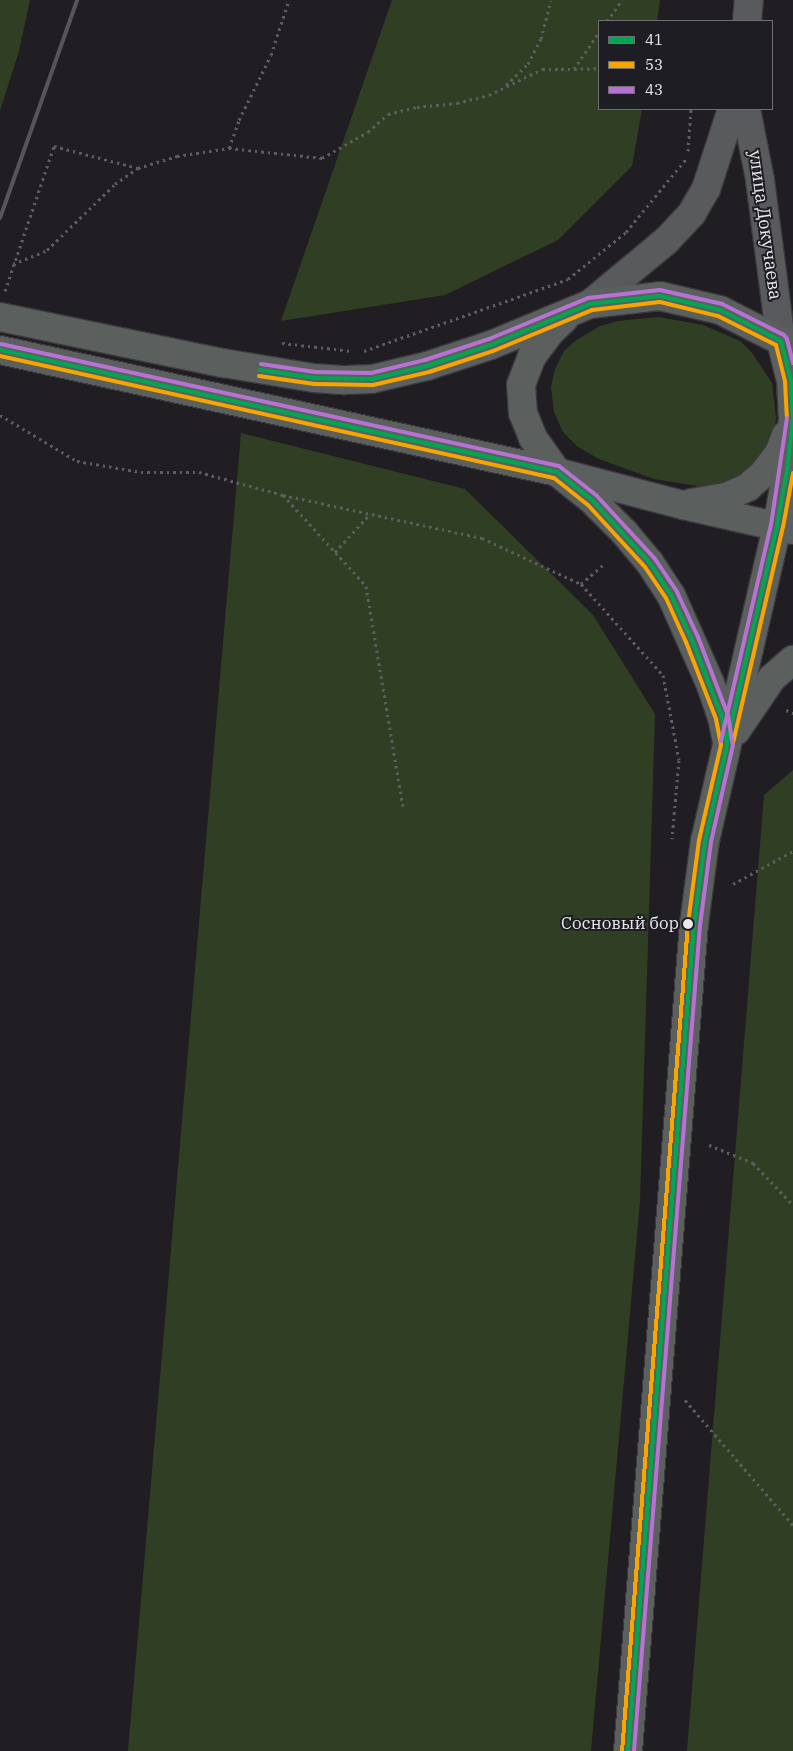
<!DOCTYPE html>
<html>
<head>
<meta charset="utf-8">
<style>
  body { margin:0 }
  #map { position:relative; width:793px; height:1751px; overflow:hidden; background:#201e23; font-family:"IBM Plex Serif",serif }
  div>[style] { position:absolute }
  .green>* { inset:0; background:#303f24 }
  .path>* { height:3px; margin-top:-1.5px; transform-origin:0; background:repeating-linear-gradient(90deg,#5e5d60 0 2.5px,transparent 0 6.5px) }
  .roads { filter:drop-shadow(1px 0 #3b393d) drop-shadow(-1px 0 #3b393d) drop-shadow(0 1px #3b393d) drop-shadow(0 -1px #3b393d) }
  .secondary>* { height:28px; margin:-14px; padding:0 14px; transform-origin:14px; border-radius:14px; background:#585a5b }
  .primary>* { height:28px; margin:-14px; padding:0 14px; transform-origin:14px; border-radius:14px; background:#5b5f5e }
  .rail>* { height:4px; margin:-2px; padding:0 2px; transform-origin:2px; border-radius:2px; background:#57555a }
  .bus-1>* { height:4px; margin:-2px; padding:0 2px; transform-origin:2px; border-radius:2px; background:#00a651 }
  .bus-2>* { height:4px; margin:-2px; padding:0 2px; transform-origin:2px; border-radius:2px; background:#f7a600 }
  .bus-3>* { height:4px; margin:-2px; padding:0 2px; transform-origin:2px; border-radius:2px; background:#b673d3 }
  .dots>* { width:14px; height:14px; translate:-50% -50%; box-sizing:border-box; border:2px solid #1f1d24; border-radius:50% }
  span { translate:-50% -50%; white-space:nowrap; text-align:center; line-height:1.15; -webkit-text-stroke:4px #1f1d24; paint-order:stroke }
  .bus-label { font-size:17px; color:#eae9ed }
  .right { translate:-100% -50%; text-align:right }
  .street-label { font-size:18px; color:#eae9ed }
  .legend { position:absolute; left:598px; top:20px; width:175px; height:90px; box-sizing:border-box; background:#1f1d24; border:1px solid #706f74; margin:0; padding:6px 9px; list-style:none; font-size:15px; color:#eae9ed }
  .legend li { display:flex; align-items:center; gap:10px; height:25px }
  .legend b { width:25px; border:1px solid #706f74 }
</style>
</head>
<body>
<div id="map">
  <div class="green">
    <i style="clip-path:polygon(0 0,30px 0,19px 51px,0 111px)"></i>
    <i style="clip-path:polygon(392px 0,660px 0,657px 21px,599px 21px,599px 109px,642px 109px,632px 166px,558px 240px,445px 295px,281px 321px)"></i>
    <i style="clip-path:polygon(658px 317px,703px 325px,740px 341px,752px 353px,772px 383px,776px 419px,772px 437px,754px 464px,741px 474px,722px 483px,703px 487px,654px 479px,599px 459px,578px 447px,563px 432px,554px 412px,551px 387px,555px 369px,564px 351px,575px 341px,600px 326px,618px 321px)"></i>
    <i style="clip-path:polygon(241px 433px,465px 489px,593px 615px,655px 714px,640px 1201px,591px 1751px,128px 1751px)"></i>
    <i style="clip-path:polygon(793px 770px,793px 1751px,687px 1751px,764px 795px)"></i>
  </div>
  <div class="path">
    <i style="left:607px;top:21px;width:26px;rotate:-54deg"></i>
    <i style="left:574px;top:69px;width:25px;rotate:-2deg"></i>
    <i style="left:506px;top:85px;width:30px;rotate:-44deg"></i>
    <i style="left:528px;top:64px;width:28px;rotate:-63deg"></i>
    <i style="left:541px;top:39px;width:40px;rotate:-75.6deg"></i>
    <i style="left:229px;top:148px;width:30px;rotate:-70deg"></i>
    <i style="left:239px;top:120px;width:72px;rotate:-63.8deg"></i>
    <i style="left:271px;top:55px;width:58px;rotate:-71.9deg"></i>
    <i style="left:688px;top:151px;width:42px;rotate:-85.9deg"></i>
    <i style="left:13px;top:264px;width:37px;rotate:-22deg"></i>
    <i style="left:47px;top:250px;width:95px;rotate:-44.1deg"></i>
    <i style="left:115px;top:184px;width:28px;rotate:-35deg"></i>
    <i style="left:138px;top:168px;width:41px;rotate:-17.1deg"></i>
    <i style="left:177px;top:156px;width:53px;rotate:-8.7deg"></i>
    <i style="left:229px;top:148px;width:94px;rotate:6.1deg"></i>
    <i style="left:322px;top:158px;width:53px;rotate:-29.5deg"></i>
    <i style="left:368px;top:132px;width:27px;rotate:-42deg"></i>
    <i style="left:388px;top:114px;width:30px;rotate:-14deg"></i>
    <i style="left:417px;top:107px;width:40px;rotate:-5.7deg"></i>
    <i style="left:457px;top:103px;width:33px;rotate:-14deg"></i>
    <i style="left:489px;top:95px;width:59px;rotate:-26.1deg"></i>
    <i style="left:542px;top:69px;width:32px"></i>
    <i style="left:574px;top:69px;width:45px;rotate:-56deg"></i>
    <i style="left:5px;top:291px;width:153px;rotate:-71.3deg"></i>
    <i style="left:54px;top:146px;width:87px;rotate:14.7deg"></i>
    <i style="left:282px;top:343px;width:70px;rotate:6.5deg"></i>
    <i style="left:364px;top:351px;width:216px;rotate:-19.4deg"></i>
    <i style="left:568px;top:279px;width:75px;rotate:-39deg"></i>
    <i style="left:626px;top:232px;width:94px;rotate:-50.6deg"></i>
    <i style="left:0;top:415px;width:90px;rotate:30.9deg"></i>
    <i style="left:77px;top:461px;width:65px;rotate:9.8deg"></i>
    <i style="left:141px;top:472px;width:58px"></i>
    <i style="left:199px;top:472px;width:87px;rotate:15.3deg"></i>
    <i style="left:283px;top:495px;width:204px;rotate:12.2deg"></i>
    <i style="left:482px;top:538px;width:109px;rotate:24.9deg"></i>
    <i style="left:581px;top:584px;width:122px;rotate:48deg"></i>
    <i style="left:663px;top:675px;width:86px;rotate:79.3deg"></i>
    <i style="left:679px;top:760px;width:79px;rotate:95.1deg"></i>
    <i style="left:283px;top:495px;width:123px;rotate:47.6deg"></i>
    <i style="left:366px;top:586px;width:223px;rotate:80.5deg"></i>
    <i style="left:335px;top:552px;width:52px;rotate:-47.4deg"></i>
    <i style="left:581px;top:584px;width:30px;rotate:-41deg"></i>
    <i style="left:786px;top:710px;width:8px;rotate:23deg"></i>
    <i style="left:733px;top:884px;width:68px;rotate:-28.8deg"></i>
    <i style="left:709px;top:1145px;width:48px;rotate:22.2deg"></i>
    <i style="left:753px;top:1163px;width:58px;rotate:46.4deg"></i>
    <i style="left:685px;top:1400px;width:165px;rotate:49.2deg"></i>
  </div>
  <div class="roads">
    <div class="secondary">
      <i style="left:747px;top:21px;width:21px;rotate:-85deg"></i>
      <i style="left:746px;top:109px;width:72px;rotate:78.8deg"></i>
      <i style="left:760px;top:180px;width:162px;rotate:82.6deg"></i>
      <i style="left:590px;top:304px;width:100px;rotate:-39.7deg"></i>
      <i style="left:667px;top:240px;width:37px;rotate:-47deg"></i>
      <i style="left:692px;top:213px;width:28px;rotate:-60deg"></i>
      <i style="left:706px;top:189px;width:84px;rotate:-72deg"></i>
    </div>
    <div class="primary">
      <i style="left:0;top:317px;width:228px;rotate:11.7deg"></i>
      <i style="left:223px;top:363px;width:92px;rotate:9.4deg"></i>
      <i style="left:314px;top:378px;width:31px;rotate:4deg"></i>
      <i style="left:345px;top:380px;width:27px;rotate:-2deg"></i>
      <i style="left:372px;top:379px;width:57px;rotate:-13.3deg"></i>
      <i style="left:427px;top:366px;width:67px;rotate:-18.2deg"></i>
      <i style="left:491px;top:345px;width:107px;rotate:-22.5deg"></i>
      <i style="left:590px;top:304px;width:70px;rotate:-6.5deg"></i>
      <i style="left:660px;top:296px;width:62px;rotate:13.1deg"></i>
      <i style="left:720px;top:310px;width:68px;rotate:26.9deg"></i>
      <i style="left:781px;top:341px;width:16px;rotate:40deg"></i>
      <i style="left:564px;top:319px;width:18px;rotate:137deg"></i>
      <i style="left:551px;top:331px;width:31px;rotate:127deg"></i>
      <i style="left:532px;top:356px;width:31px;rotate:111deg"></i>
      <i style="left:521px;top:385px;width:28px;rotate:86deg"></i>
      <i style="left:523px;top:413px;width:27px;rotate:68deg"></i>
      <i style="left:533px;top:438px;width:42px;rotate:54.8deg"></i>
      <i style="left:557px;top:472px;width:45px;rotate:38.7deg"></i>
      <i style="left:592px;top:500px;width:45px;rotate:45deg"></i>
      <i style="left:624px;top:532px;width:40px;rotate:50deg"></i>
      <i style="left:650px;top:563px;width:38px;rotate:57deg"></i>
      <i style="left:671px;top:595px;width:96px;rotate:66.1deg"></i>
      <i style="left:710px;top:683px;width:36px;rotate:71deg"></i>
      <i style="left:722px;top:717px;width:21px;rotate:79deg"></i>
      <i style="left:781px;top:341px;width:41px;rotate:76deg"></i>
      <i style="left:791px;top:381px;width:35px;rotate:87deg"></i>
      <i style="left:0;top:350px;width:570px;rotate:12.35deg"></i>
      <i style="left:557px;top:472px;width:130px;rotate:14.7deg"></i>
      <i style="left:683px;top:505px;width:113px;rotate:12.8deg"></i>
      <i style="left:691px;top:503px;width:36px;rotate:-10deg"></i>
      <i style="left:726px;top:497px;width:24px;rotate:-24deg"></i>
      <i style="left:748px;top:487px;width:21px;rotate:-41deg"></i>
      <i style="left:764px;top:473px;width:25px;rotate:-53deg"></i>
      <i style="left:779px;top:453px;width:19px;rotate:-69deg"></i>
      <i style="left:736px;top:731px;width:64px;rotate:-55.8deg"></i>
      <i style="left:772px;top:678px;width:28px;rotate:-41deg"></i>
      <i style="left:628px;top:1751px;width:830px;rotate:-85.44deg"></i>
      <i style="left:694px;top:924px;width:84px;rotate:-82.5deg"></i>
      <i style="left:705px;top:841px;width:323px;rotate:-77.1deg"></i>
      <i style="left:777px;top:526px;width:56px;rotate:-79.7deg"></i>
      <i style="left:787px;top:471px;width:52px;rotate:-83.4deg"></i>
    </div>
  </div>
  <div class="rail">
    <i style="left:0;top:218px;width:231px;rotate:-70.5deg"></i>
  </div>
  <div class="bus-1">
    <i style="left:0;top:350px;width:570px;rotate:12.35deg"></i>
    <i style="left:557px;top:472px;width:45px;rotate:38.7deg"></i>
    <i style="left:592px;top:500px;width:86px;rotate:47.4deg"></i>
    <i style="left:650px;top:563px;width:38px;rotate:57deg"></i>
    <i style="left:671px;top:595px;width:50px;rotate:65deg"></i>
    <i style="left:692px;top:640px;width:83px;rotate:68.7deg"></i>
    <i style="left:722px;top:717px;width:28px;rotate:80deg"></i>
    <i style="left:727px;top:745px;width:98px;rotate:102.9deg"></i>
    <i style="left:705px;top:841px;width:84px;rotate:97.5deg"></i>
    <i style="left:694px;top:924px;width:830px;rotate:94.56deg"></i>
    <i style="left:260px;top:370px;width:55px;rotate:8.4deg"></i>
    <i style="left:314px;top:378px;width:58px;rotate:1deg"></i>
    <i style="left:372px;top:379px;width:57px;rotate:-13.3deg"></i>
    <i style="left:427px;top:366px;width:67px;rotate:-18.2deg"></i>
    <i style="left:491px;top:345px;width:107px;rotate:-22.5deg"></i>
    <i style="left:590px;top:304px;width:70px;rotate:-6.5deg"></i>
    <i style="left:660px;top:296px;width:62px;rotate:13.1deg"></i>
    <i style="left:720px;top:310px;width:68px;rotate:26.9deg"></i>
    <i style="left:781px;top:341px;width:41px;rotate:76deg"></i>
    <i style="left:791px;top:381px;width:35px;rotate:87deg"></i>
    <i style="left:727px;top:742px;width:222px;rotate:-77deg"></i>
    <i style="left:777px;top:526px;width:56px;rotate:-79.7deg"></i>
    <i style="left:787px;top:471px;width:52px;rotate:-83.4deg"></i>
  </div>
  <div class="bus-2">
    <i style="left:0;top:356px;width:567px;rotate:12.42deg"></i>
    <i style="left:554px;top:478px;width:43px;rotate:38.5deg"></i>
    <i style="left:588px;top:505px;width:84px;rotate:47.4deg"></i>
    <i style="left:645px;top:567px;width:37px;rotate:56deg"></i>
    <i style="left:666px;top:598px;width:48px;rotate:65.6deg"></i>
    <i style="left:686px;top:642px;width:83px;rotate:68.7deg"></i>
    <i style="left:716px;top:719px;width:26px;rotate:79deg"></i>
    <i style="left:721px;top:745px;width:98px;rotate:103deg"></i>
    <i style="left:699px;top:840px;width:85px;rotate:97.5deg"></i>
    <i style="left:688px;top:924px;width:830px;rotate:94.56deg"></i>
    <i style="left:259px;top:376px;width:56px;rotate:8.3deg"></i>
    <i style="left:314px;top:384px;width:59px;rotate:1deg"></i>
    <i style="left:373px;top:385px;width:57px;rotate:-13.1deg"></i>
    <i style="left:429px;top:372px;width:67px;rotate:-18.2deg"></i>
    <i style="left:493px;top:351px;width:107px;rotate:-22.5deg"></i>
    <i style="left:592px;top:310px;width:68px;rotate:-6.7deg"></i>
    <i style="left:660px;top:302px;width:60px;rotate:13.6deg"></i>
    <i style="left:718px;top:316px;width:65px;rotate:26.6deg"></i>
    <i style="left:776px;top:345px;width:38px;rotate:76deg"></i>
    <i style="left:785px;top:382px;width:34px;rotate:87deg"></i>
    <i style="left:733px;top:743px;width:222px;rotate:-77deg"></i>
    <i style="left:783px;top:527px;width:55px;rotate:-79.5deg"></i>
  </div>
  <div class="bus-3">
    <i style="left:1px;top:344px;width:571px;rotate:12.33deg"></i>
    <i style="left:559px;top:466px;width:47px;rotate:38.1deg"></i>
    <i style="left:596px;top:495px;width:87px;rotate:47.3deg"></i>
    <i style="left:655px;top:559px;width:40px;rotate:56deg"></i>
    <i style="left:677px;top:592px;width:50px;rotate:65deg"></i>
    <i style="left:698px;top:637px;width:84px;rotate:69deg"></i>
    <i style="left:728px;top:715px;width:30px;rotate:81deg"></i>
    <i style="left:733px;top:745px;width:99px;rotate:102.8deg"></i>
    <i style="left:711px;top:842px;width:84px;rotate:97.5deg"></i>
    <i style="left:700px;top:925px;width:829px;rotate:94.57deg"></i>
    <i style="left:261px;top:364px;width:55px;rotate:8.4deg"></i>
    <i style="left:315px;top:372px;width:56px;rotate:1deg"></i>
    <i style="left:371px;top:373px;width:56px;rotate:-13.5deg"></i>
    <i style="left:425px;top:360px;width:67px;rotate:-18.2deg"></i>
    <i style="left:489px;top:339px;width:107px;rotate:-22.5deg"></i>
    <i style="left:588px;top:298px;width:72px;rotate:-6.3deg"></i>
    <i style="left:660px;top:290px;width:64px;rotate:12.7deg"></i>
    <i style="left:722px;top:304px;width:69px;rotate:26.6deg"></i>
    <i style="left:784px;top:335px;width:5px;rotate:53deg"></i>
    <i style="left:787px;top:339px;width:25px;rotate:76deg"></i>
    <i style="left:721px;top:741px;width:222px;rotate:-77deg"></i>
    <i style="left:771px;top:525px;width:108px;rotate:-81.5deg"></i>
  </div>
  <div class="dots">
    <i style="left:688px;top:924px;background:#eae9ed"></i>
  </div>
  <div class="bus-label">
    <span class="right" style="left:679px;top:924px">Сосновый бор</span>
  </div>
  <div class="street-label">
    <span style="left:765px;top:225px;rotate:82deg">улица Докучаева</span>
  </div>
  <ul class="legend">
  <li><b style="height:6px;background:#00a651"></b>41</li>
  <li><b style="height:6px;background:#f7a600"></b>53</li>
  <li><b style="height:6px;background:#b673d3"></b>43</li>
  </ul>
</div>
</body>
</html>
